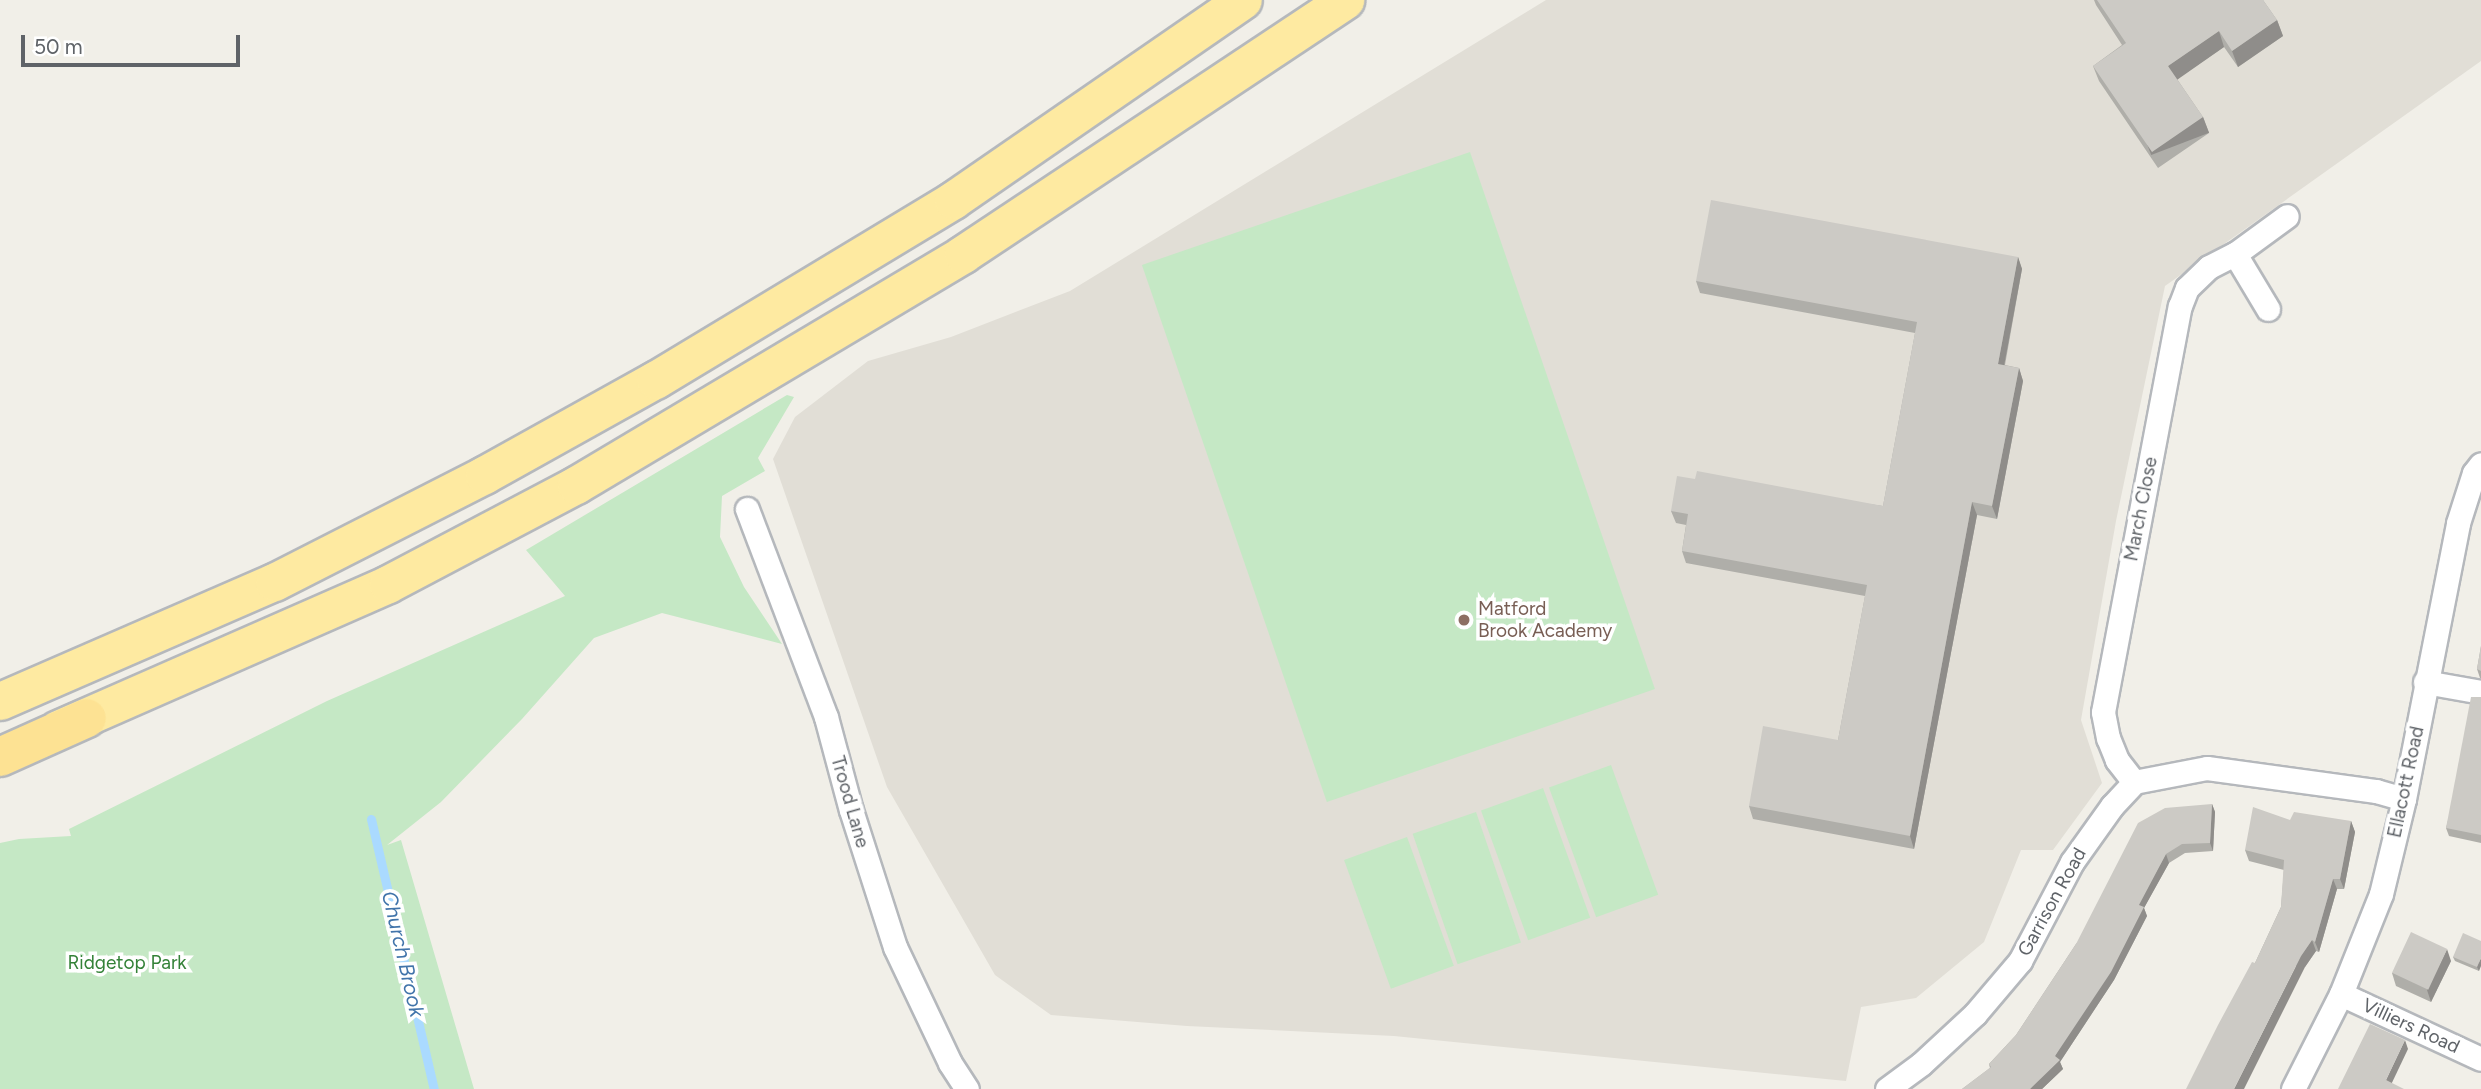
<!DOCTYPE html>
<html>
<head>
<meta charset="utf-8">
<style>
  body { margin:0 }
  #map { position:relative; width:2481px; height:1089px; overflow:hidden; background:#f1efe8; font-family:Figtree,sans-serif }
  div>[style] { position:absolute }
  .education>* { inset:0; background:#e1ded6 }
  .green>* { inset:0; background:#c5e8c5; transform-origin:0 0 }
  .stream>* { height:9px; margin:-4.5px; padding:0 4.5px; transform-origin:4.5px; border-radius:4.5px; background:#aadaff }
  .roads { filter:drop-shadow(2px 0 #b5b8bc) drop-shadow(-2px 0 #b5b8bc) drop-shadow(0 2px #b5b8bc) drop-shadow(0 -2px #b5b8bc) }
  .minor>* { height:23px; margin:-11.5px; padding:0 11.5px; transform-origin:11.5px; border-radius:11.5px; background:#fff }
  .trunk>* { height:37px; margin:-18.5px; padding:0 18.5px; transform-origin:18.5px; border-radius:18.5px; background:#feeaa1 }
  .motorway>* { height:38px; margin:-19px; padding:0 19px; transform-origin:19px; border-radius:19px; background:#fde293 }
  .wall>* { inset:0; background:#afaea9 }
  .shaded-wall>* { inset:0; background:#8f8d8a; transform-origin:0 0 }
  .building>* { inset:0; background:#cccac5; transform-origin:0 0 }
  .dots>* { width:19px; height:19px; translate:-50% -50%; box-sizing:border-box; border:4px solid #fff; border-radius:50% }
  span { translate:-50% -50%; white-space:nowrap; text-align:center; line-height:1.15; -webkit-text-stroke:7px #fff; paint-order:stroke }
  .street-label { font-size:19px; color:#5f6368 }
  .education-label { font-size:19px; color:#785e54 }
  .left { translate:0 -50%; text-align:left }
  .park-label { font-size:19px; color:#348238 }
  .water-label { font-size:21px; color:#4174aa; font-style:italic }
  .scale { position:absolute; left:21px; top:35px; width:219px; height:32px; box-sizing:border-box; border:4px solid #5f6368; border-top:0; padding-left:9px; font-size:21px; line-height:24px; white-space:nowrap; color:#5f6368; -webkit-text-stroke:5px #fff; paint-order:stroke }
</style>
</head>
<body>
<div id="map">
  <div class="education">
    <i style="clip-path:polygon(1546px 0,2481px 0,2481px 61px,2165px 286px,2116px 521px,2081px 720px,2102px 783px,2053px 850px,2021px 850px,1984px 942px,1916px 998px,1861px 1007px,1846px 1081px,1394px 1036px,1187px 1026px,1051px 1015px,995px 975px,887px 787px,773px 459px,795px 417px,868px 361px,951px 337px,1070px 291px)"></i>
  </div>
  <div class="green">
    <i style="left:1470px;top:152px;width:568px;height:347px;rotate:71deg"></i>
    <i style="clip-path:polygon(787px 395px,794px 397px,758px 458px,765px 471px,722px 496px,720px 537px,744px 587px,782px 644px,662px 613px,594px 638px,522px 719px,441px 802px,387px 845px,401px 840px,474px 1089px,0 1089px,0 843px,19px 839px,71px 836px,69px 829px,327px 701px,565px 596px,526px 550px)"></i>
    <i style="left:1611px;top:765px;width:138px;height:66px;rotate:70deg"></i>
    <i style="left:1543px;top:788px;width:138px;height:66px;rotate:70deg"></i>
    <i style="left:1476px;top:812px;width:138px;height:67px;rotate:71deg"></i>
    <i style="left:1407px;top:837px;width:137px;height:67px;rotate:70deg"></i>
  </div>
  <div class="stream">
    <i style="left:371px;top:819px;width:277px;rotate:76.9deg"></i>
  </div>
  <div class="roads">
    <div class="minor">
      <i style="left:2235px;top:254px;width:64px;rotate:59deg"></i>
      <i style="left:747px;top:509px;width:222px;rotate:69.2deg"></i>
      <i style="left:826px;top:717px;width:96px;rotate:75deg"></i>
      <i style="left:851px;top:810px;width:144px;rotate:72.2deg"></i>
      <i style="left:895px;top:947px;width:128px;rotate:64.6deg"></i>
      <i style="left:950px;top:1063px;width:31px;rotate:57deg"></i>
      <i style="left:2425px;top:682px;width:57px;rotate:10.1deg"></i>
      <i style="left:2134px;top:782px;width:28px;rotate:-128deg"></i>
      <i style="left:2117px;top:760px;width:24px;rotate:-112deg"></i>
      <i style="left:2108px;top:738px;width:26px;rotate:-101deg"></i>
      <i style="left:2103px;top:712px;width:413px;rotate:-79.3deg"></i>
      <i style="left:2180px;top:306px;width:19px;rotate:-69deg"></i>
      <i style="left:2187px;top:288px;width:30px;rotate:-44deg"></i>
      <i style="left:2209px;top:267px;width:29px;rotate:-27deg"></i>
      <i style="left:2235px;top:254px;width:64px;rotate:-36.2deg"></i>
      <i style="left:2341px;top:994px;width:154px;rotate:24.9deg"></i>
      <i style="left:1887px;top:1089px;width:42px;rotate:-36.3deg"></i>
      <i style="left:1921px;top:1064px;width:74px;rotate:-42.8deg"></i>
      <i style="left:1975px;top:1014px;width:70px;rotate:-49.7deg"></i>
      <i style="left:2020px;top:961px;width:112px;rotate:-62.3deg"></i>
      <i style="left:2072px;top:862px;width:69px;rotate:-54.5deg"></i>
      <i style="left:2112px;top:806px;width:33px;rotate:-47deg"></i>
      <i style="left:2134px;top:782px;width:74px;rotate:-10.9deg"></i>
      <i style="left:2207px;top:768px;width:171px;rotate:7.8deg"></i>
      <i style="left:2376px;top:791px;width:29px;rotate:16deg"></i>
      <i style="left:2293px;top:1089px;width:106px;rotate:-63.2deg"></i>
      <i style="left:2341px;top:994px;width:108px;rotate:-68.2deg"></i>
      <i style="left:2381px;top:894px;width:98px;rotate:-76.4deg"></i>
      <i style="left:2404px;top:799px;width:281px;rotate:-78.9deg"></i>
      <i style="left:2458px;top:523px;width:52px;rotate:-72.3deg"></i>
      <i style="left:2474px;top:473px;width:11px;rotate:-52deg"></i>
    </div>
    <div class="trunk">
      <i style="left:0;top:701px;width:299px;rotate:-23.5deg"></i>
      <i style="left:274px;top:582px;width:236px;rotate:-27deg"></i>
      <i style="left:484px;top:475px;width:196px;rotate:-29.1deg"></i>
      <i style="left:655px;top:380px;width:348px;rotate:-31.1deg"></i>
      <i style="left:953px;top:200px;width:352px;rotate:-34.6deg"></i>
      <i style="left:58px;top:729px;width:360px;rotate:-23.7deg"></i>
      <i style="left:388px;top:584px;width:212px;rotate:-27.8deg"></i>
      <i style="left:576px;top:485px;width:451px;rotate:-30.8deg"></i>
      <i style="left:963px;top:254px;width:459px;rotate:-33.6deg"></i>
    </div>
    <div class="motorway">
      <i style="left:0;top:757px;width:95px;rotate:-24.1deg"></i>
    </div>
  </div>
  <div class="wall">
    <i style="clip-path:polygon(2094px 0,2263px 0,2277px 20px,2283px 36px,2238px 67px,2224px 47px,2177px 79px,2203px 117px,2209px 133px,2158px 168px,2099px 81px,2093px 66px,2122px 45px,2096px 5px)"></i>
    <i style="clip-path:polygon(2018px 257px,2022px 269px,2005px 365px,2019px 368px,2023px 381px,1997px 519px,1977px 515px,1914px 849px,1753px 819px,1749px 806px,1838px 740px,1865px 596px,1686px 563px,1682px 551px,1686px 525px,1676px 523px,1671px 511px,1695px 479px,1883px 506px,1915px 333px,1700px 293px,1696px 281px)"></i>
    <i style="clip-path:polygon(2481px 646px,2481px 678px,2480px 678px,2477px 669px)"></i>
    <i style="clip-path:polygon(2481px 697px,2481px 843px,2449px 836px,2446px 828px)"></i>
    <i style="clip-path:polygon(2212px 804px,2215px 812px,2213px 851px,2185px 853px,2169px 863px,2144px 908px,2147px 916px,2114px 980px,2060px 1062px,2063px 1069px,2042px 1089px,1962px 1089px,1990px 1068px,1989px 1064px,2016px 1035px,2076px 944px)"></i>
    <i style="clip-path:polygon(2290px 820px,2351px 821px,2355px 832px,2344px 889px,2337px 889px,2319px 952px,2316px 951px,2305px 967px,2255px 963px,2281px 907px,2284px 870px,2249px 861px,2245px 850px)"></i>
    <i style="clip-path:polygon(2481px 941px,2479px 971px,2455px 961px,2453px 957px)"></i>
    <i style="clip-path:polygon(2451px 961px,2431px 1002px,2396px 986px,2392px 973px)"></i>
  </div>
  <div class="shaded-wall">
    <i style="clip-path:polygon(2277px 20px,2283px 36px,2238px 67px,2232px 51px)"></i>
    <i style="clip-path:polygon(2219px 31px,2224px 47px,2174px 82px,2168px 66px)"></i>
    <i style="left:2203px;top:117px;width:17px;height:62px;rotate:69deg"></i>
    <i style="clip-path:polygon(2018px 257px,2022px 269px,2002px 377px,1998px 364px)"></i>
    <i style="clip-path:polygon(2019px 368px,2023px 381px,1997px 519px,1992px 506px)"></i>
    <i style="clip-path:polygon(1972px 502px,1977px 515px,1914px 849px,1910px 836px)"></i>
    <i style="clip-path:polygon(2212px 804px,2215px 812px,2213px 851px,2210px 843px)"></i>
    <i style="clip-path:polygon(2351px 821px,2355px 832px,2344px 889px,2340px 879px)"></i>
    <i style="clip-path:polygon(2166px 854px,2169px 863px,2144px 908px,2147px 916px,2114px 980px,2060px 1062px,2063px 1069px,2042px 1089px,2030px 1089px,2055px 1056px)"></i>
    <i style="clip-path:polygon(2333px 879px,2337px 889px,2319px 952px,2315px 942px)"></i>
    <i style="clip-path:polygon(2312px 940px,2316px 951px,2305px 967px,2244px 1089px,2234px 1089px,2301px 956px)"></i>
    <i style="clip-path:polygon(2447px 949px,2451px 961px,2431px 1002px,2427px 990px)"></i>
    <i style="clip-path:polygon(2481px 958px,2481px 966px,2479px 971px,2477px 967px)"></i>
    <i style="clip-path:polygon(2405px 1040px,2408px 1049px,2389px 1089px,2386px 1080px)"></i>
  </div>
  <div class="building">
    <i style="clip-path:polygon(2097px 0,2263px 0,2277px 20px,2232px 51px,2219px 31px,2168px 66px,2203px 117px,2152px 152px,2093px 66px,2126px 43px)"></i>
    <i style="clip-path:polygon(1711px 200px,2018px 257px,1998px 364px,2019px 368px,1992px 506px,1972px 502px,1910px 836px,1749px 806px,1763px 726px,1838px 740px,1867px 585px,1682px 551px,1688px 514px,1671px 511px,1677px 476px,1695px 479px,1697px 471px,1883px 506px,1917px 322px,1696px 281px)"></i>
    <i style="clip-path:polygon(2481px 646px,2481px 671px,2477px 669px)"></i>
    <i style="clip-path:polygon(2471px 697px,2481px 697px,2481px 835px,2446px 828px)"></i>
    <i style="clip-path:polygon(2212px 804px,2210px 843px,2182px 844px,2166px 854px,2139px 905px,2144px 907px,2111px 972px,2055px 1056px,2060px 1060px,2030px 1089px,1962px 1089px,1991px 1067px,1989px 1064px,2016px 1035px,2076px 944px,2138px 823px,2165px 808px)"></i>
    <i style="clip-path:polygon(2253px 807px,2290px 820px,2294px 812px,2351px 821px,2340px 879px,2333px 879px,2315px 942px,2312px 940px,2301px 956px,2234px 1089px,2186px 1089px,2218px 1025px,2252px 962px,2255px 963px,2281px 907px,2284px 860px,2245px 850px)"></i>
    <i style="left:2411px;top:932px;width:40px;height:45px;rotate:25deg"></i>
    <i style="clip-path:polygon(2463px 933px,2481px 941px,2481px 958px,2477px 967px,2453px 957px)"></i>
    <i style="clip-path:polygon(2370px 1024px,2405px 1040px,2386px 1080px,2404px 1089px,2338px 1089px)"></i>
  </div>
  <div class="dots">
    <i style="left:1464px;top:620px;background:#8d6e63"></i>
  </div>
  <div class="street-label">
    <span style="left:2141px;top:509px;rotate:-79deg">March Close</span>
    <span style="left:2406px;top:782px;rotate:-78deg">Ellacott Road</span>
    <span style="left:850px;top:802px;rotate:74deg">Trood Lane</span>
    <span style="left:2052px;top:902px;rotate:-61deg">Garrison Road</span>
    <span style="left:2411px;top:1026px;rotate:25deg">Villiers Road</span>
  </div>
  <div class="education-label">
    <span class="left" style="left:1478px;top:620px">Matford<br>Brook Academy</span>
  </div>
  <div class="park-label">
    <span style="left:127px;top:963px">Ridgetop Park</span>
  </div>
  <div class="water-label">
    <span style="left:403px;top:954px;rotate:77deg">Church Brook</span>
  </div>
  <div class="scale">50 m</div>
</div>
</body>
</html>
